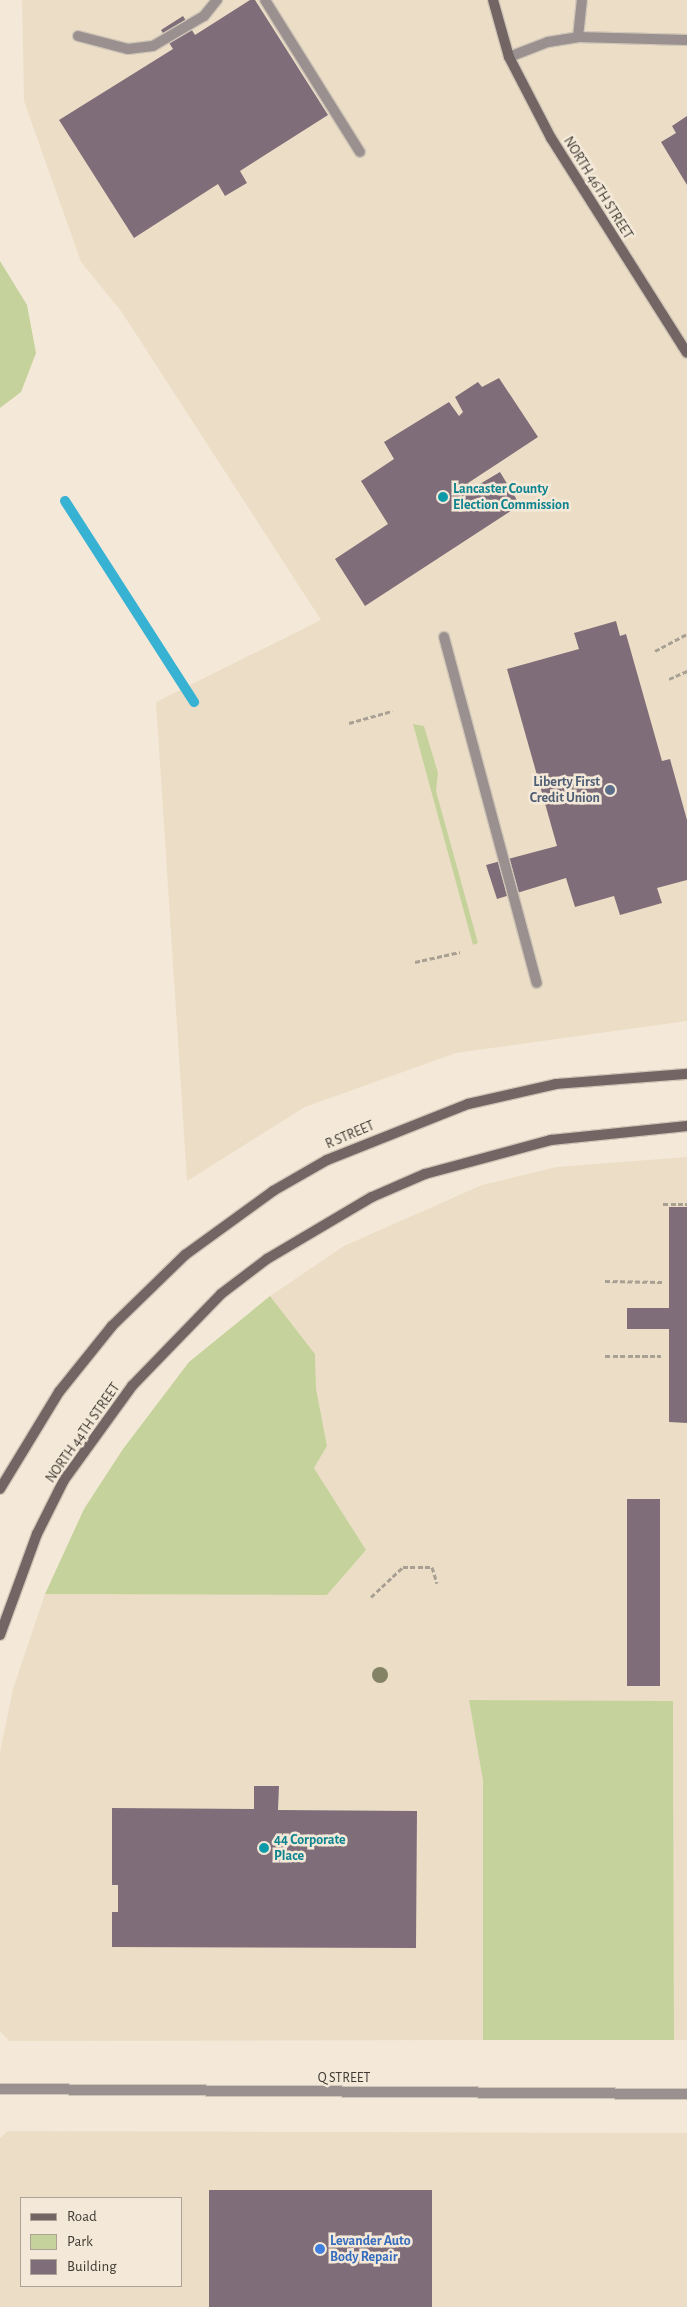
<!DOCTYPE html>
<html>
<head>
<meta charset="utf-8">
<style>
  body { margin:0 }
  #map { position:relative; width:687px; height:2307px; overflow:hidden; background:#f4e9d8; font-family:"Alegreya Sans",sans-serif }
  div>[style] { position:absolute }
  .built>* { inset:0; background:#ecdec6 }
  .green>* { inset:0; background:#c5d29c }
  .stream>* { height:10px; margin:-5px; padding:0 5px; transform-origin:5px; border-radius:5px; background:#37b2d2 }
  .building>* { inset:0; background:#7f6e79; transform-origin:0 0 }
  .path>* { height:3px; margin-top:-1.5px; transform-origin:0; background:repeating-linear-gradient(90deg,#a8a093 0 5px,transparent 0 7.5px) }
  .roads { filter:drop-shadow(1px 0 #d0c6b7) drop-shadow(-1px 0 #d0c6b7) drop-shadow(0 1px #d0c6b7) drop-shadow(0 -1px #d0c6b7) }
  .lane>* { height:10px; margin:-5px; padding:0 5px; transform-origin:5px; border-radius:5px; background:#9a908f }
  .street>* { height:10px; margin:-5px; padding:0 5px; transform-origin:5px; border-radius:5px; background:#9a908f }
  .secondary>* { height:10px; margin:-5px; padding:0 5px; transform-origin:5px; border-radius:5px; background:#736564 }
  .trees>* { width:16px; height:16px; margin:-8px; border-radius:50%; background:#848366 }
  .dots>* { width:14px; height:14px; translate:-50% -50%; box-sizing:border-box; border:2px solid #f4e9d8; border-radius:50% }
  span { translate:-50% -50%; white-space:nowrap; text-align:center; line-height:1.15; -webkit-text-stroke:5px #f4e9d8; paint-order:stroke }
  .street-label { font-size:14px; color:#403b34 }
  .culture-label { font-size:14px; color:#0d838f; font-weight:700 }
  .left { translate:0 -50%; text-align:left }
  .service-label { font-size:14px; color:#4e5e75; font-weight:700 }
  .right { translate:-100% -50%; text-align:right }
  .shop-label { font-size:14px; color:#366cbe; font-weight:700 }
  .legend { position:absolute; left:20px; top:2197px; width:162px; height:90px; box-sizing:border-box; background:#f4e9d8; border:1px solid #aca396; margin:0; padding:6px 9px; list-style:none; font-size:15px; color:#403b34 }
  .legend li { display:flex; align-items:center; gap:10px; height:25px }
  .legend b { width:25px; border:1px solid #aca396 }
</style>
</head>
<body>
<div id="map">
  <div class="built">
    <i style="clip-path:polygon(22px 0,687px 0,687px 1021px,456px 1053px,305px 1107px,187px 1181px,156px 702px,321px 620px,121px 311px,81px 262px,24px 101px)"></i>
    <i style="clip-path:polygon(687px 1157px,687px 2040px,674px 2040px,673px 1702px,469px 1700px,483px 1781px,483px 2040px,9px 2041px,0 2031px,0 1752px,13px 1689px,45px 1594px,327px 1595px,366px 1550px,314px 1468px,327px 1446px,316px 1388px,315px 1354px,270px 1296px,344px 1246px,482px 1185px,556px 1167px)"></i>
    <i style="clip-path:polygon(evenodd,8px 2131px,687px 2133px,687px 2307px,0 2307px,0 2138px,8px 2131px,21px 2198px,181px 2198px,181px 2286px,21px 2286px,21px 2198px)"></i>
  </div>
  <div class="green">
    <i style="clip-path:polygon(0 261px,27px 305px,36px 353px,21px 392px,0 408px)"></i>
    <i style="clip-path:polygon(413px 724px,424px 726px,438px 773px,436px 791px,478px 943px,473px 945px)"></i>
    <i style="clip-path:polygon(270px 1296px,315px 1354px,316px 1388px,327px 1446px,314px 1468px,366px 1550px,327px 1595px,45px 1594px,84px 1509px,123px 1449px,189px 1362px)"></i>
    <i style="clip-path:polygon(469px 1700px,673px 1701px,674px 2040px,483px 2040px,483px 1781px)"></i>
  </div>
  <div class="stream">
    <i style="left:65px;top:501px;width:239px;rotate:57.3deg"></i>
  </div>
  <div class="building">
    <i style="clip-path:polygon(250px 0,255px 0,328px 115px,240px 171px,247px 183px,225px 196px,218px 184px,134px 238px,59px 120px,173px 49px,161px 30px,183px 16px,195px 35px)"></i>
    <i style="clip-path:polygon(687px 116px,687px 185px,661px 142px,676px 133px,672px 126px)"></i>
    <i style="clip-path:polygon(499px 378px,538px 437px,468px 483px,473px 488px,500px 472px,520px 505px,365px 606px,335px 559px,388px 524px,361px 481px,394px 459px,384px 442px,449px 402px,459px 416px,463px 412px,455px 397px,478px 382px,482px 387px)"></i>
    <i style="clip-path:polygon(616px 621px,620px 636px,626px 634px,662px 761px,670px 759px,687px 820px,687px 880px,657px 888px,662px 903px,620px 915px,614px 896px,575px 907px,566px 878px,497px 899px,486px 865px,557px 846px,507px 669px,579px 649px,574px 633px)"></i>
    <i style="clip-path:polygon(669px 1207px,687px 1207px,687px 1423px,669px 1422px,669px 1329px,627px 1329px,627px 1308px,669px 1308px)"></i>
    <i style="left:660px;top:1499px;width:187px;height:33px;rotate:90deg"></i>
    <i style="clip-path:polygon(254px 1786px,279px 1786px,278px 1810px,417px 1811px,416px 1948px,112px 1947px,112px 1912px,118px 1912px,118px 1885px,112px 1885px,112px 1808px,254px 1809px)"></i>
    <i style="left:209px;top:2190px;width:223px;height:117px"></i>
  </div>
  <div class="path">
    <i style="left:655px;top:651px;width:36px;rotate:-28deg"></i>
    <i style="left:669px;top:679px;width:20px;rotate:-24deg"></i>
    <i style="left:349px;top:723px;width:45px;rotate:-15.6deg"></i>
    <i style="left:415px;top:962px;width:46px;rotate:-12.5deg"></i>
    <i style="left:663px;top:1204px;width:24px"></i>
    <i style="left:605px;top:1281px;width:57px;rotate:1deg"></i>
    <i style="left:605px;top:1356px;width:56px"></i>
    <i style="left:371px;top:1597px;width:44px;rotate:-43.2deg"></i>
    <i style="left:403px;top:1567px;width:29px"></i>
    <i style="left:432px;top:1567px;width:17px;rotate:73deg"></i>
  </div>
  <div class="roads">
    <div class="lane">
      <i style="left:265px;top:0;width:179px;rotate:58deg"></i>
      <i style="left:78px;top:36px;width:52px;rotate:14.6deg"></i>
      <i style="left:128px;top:49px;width:25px;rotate:-7deg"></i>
      <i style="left:153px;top:46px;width:59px;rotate:-30.5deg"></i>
      <i style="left:204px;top:16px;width:21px;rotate:-51deg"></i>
      <i style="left:578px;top:37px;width:37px;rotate:-84deg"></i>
      <i style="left:509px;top:57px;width:42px;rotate:-21deg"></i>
      <i style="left:548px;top:42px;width:30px;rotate:-9deg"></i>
      <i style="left:578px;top:37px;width:109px;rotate:1.6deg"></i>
      <i style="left:444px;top:637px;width:358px;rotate:75deg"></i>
    </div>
    <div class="street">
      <i style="left:0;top:2089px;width:687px;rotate:0.42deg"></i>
    </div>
    <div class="secondary">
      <i style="left:493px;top:0;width:59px;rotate:74.3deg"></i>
      <i style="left:509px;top:57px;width:91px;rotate:62.6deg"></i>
      <i style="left:551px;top:138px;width:254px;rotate:57.7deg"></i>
      <i style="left:0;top:1489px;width:114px;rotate:-58.7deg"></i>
      <i style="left:59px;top:1392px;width:85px;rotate:-51.2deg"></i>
      <i style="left:112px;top:1326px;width:102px;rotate:-44.2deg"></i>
      <i style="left:185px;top:1255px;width:109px;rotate:-36deg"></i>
      <i style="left:273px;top:1191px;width:62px;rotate:-29.9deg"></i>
      <i style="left:327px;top:1160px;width:152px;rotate:-21.7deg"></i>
      <i style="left:468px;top:1104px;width:90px;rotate:-12.8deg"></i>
      <i style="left:556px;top:1084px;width:131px;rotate:-4.4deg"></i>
      <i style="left:0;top:1635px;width:108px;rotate:-69.9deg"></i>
      <i style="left:37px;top:1534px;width:60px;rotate:-63.4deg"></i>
      <i style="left:64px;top:1480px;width:116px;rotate:-54.1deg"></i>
      <i style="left:132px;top:1386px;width:128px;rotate:-45.9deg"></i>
      <i style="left:221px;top:1294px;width:58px;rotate:-37.3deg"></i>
      <i style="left:267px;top:1259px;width:122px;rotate:-30.6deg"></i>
      <i style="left:372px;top:1197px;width:58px;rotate:-23.5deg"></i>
      <i style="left:425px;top:1174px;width:131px;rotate:-15.1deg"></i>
      <i style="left:551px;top:1140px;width:137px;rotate:-5.9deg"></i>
    </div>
  </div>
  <div class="trees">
    <i style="left:380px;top:1675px"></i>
  </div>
  <div class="dots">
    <i style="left:443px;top:497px;background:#0f9aa8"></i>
    <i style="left:610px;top:790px;background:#5c6f8a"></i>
    <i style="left:264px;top:1848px;background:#0f9aa8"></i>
    <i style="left:320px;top:2249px;background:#3f7fe0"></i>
  </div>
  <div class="street-label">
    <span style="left:598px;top:188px;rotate:58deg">NORTH 46TH STREET</span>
    <span style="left:350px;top:1135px;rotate:-23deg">R STREET</span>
    <span style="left:83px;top:1433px;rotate:-55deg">NORTH 44TH STREET</span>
    <span style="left:344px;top:2078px">Q STREET</span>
  </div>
  <div class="culture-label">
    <span class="left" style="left:453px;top:497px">Lancaster County<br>Election Commission</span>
    <span class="left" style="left:274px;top:1848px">44 Corporate<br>Place</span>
  </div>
  <div class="service-label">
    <span class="right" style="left:600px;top:790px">Liberty First<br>Credit Union</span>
  </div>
  <div class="shop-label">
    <span class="left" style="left:330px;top:2249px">Levander Auto<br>Body Repair</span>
  </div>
  <ul class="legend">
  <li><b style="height:6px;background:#736564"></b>Road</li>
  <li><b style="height:14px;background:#c5d29c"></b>Park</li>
  <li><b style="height:14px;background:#7f6e79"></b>Building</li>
  </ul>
</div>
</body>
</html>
